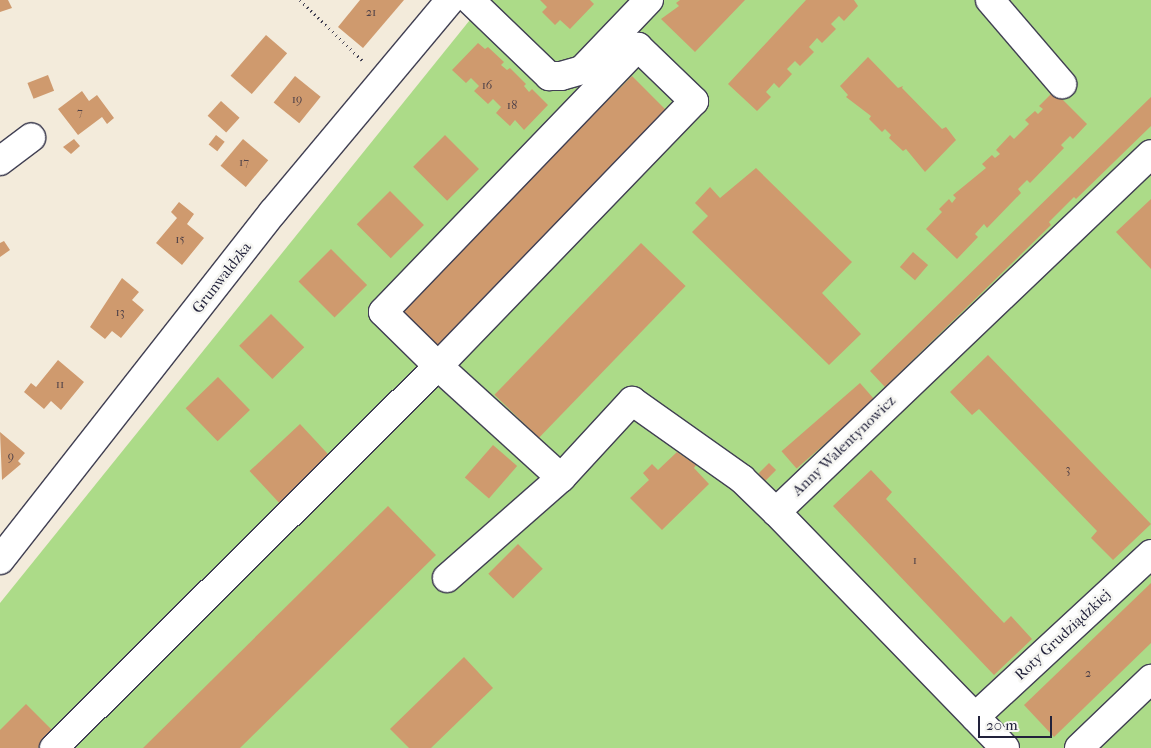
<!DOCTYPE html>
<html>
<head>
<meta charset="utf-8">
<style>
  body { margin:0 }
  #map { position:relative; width:1151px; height:748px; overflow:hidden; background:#f3ebdb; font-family:"IM FELL French Canon",serif }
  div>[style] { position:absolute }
  .green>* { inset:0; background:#acdb88 }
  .building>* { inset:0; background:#cf9a6e; transform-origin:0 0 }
  .path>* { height:3px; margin-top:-1.5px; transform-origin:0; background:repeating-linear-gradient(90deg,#414053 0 1px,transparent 0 5px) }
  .roads { filter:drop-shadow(1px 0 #414053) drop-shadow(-1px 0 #414053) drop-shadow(0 1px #414053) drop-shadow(0 -1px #414053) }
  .minor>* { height:28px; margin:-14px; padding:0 14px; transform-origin:14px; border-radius:14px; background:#fff }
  span { translate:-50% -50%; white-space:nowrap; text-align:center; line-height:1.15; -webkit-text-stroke:5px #f6f6f2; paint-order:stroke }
  .number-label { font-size:12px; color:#4d4048 }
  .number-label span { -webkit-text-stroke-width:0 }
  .street-label { font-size:15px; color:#22223b }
  .scale { position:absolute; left:978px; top:716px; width:74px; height:22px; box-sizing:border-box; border:2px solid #22223b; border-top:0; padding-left:6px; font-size:15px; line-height:18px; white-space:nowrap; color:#22223b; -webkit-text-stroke:4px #f6f6f2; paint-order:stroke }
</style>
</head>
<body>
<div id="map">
  <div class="green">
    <i style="clip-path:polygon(486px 0,1151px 0,1151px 748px,0 748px,0 603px)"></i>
  </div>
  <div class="building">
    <i style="clip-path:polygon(0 0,8px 0,12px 8px,0 12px)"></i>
    <i style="clip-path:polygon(360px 0,404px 0,363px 48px,338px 27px)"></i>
    <i style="clip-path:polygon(540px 0,590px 0,594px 4px,570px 29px,560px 20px,555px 25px,542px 12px,547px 7px)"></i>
    <i style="clip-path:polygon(680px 0,745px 0,695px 52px,661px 19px,679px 6px,676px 3px)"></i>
    <i style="clip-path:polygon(806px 0,854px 0,858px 6px,844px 21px,839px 16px,831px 24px,836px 29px,822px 43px,817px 38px,809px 47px,814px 52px,800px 66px,795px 61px,787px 69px,792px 74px,779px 88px,774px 83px,766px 92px,771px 97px,757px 111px,728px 84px)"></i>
    <i style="left:266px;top:35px;width:28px;height:54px;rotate:41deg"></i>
    <i style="clip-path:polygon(478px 43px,485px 49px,488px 47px,504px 62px,501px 65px,507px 70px,510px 68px,526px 84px,524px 86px,529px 92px,532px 89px,548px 105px,524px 130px,515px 120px,510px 126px,496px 113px,501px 107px,493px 99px,488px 104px,474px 91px,479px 86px,471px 78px,466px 83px,452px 70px)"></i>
    <i style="clip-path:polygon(868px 57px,898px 88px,903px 86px,902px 88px,942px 129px,946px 127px,956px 140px,925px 172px,906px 149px,903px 151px,889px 138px,891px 135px,885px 129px,882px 132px,869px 119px,871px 116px,846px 97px,848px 95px,840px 86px)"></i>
    <i style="left:48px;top:75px;width:17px;height:22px;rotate:69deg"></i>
    <i style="left:295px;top:76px;width:33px;height:34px;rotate:39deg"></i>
    <i style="left:632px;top:76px;width:54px;height:336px;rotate:45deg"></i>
    <i style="clip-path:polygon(82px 91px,89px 101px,97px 95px,114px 118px,107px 124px,102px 117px,78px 135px,58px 109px)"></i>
    <i style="clip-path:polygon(1054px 91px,1087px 124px,1073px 139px,1070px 136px,1061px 145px,1064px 148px,1030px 183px,1027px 180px,1018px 189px,1021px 193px,987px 228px,984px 224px,975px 234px,978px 237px,957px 259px,926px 229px,942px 212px,939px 209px,949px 199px,952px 203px,956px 198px,953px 195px,986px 168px,982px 164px,992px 155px,995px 158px,1000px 154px,996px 150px,1010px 135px,1014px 139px,1029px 124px,1025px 120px,1035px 111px,1038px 114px,1043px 109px,1039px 106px)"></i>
    <i style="clip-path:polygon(1151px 97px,1151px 126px,1076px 199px,1074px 197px,1049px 222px,1051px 225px,885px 387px,870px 371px)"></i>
    <i style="left:221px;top:101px;width:25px;height:20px;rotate:42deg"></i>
    <i style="left:216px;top:135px;width:11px;height:12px;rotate:38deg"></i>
    <i style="left:445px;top:135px;width:48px;height:45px;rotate:45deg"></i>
    <i style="clip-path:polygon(74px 139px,80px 146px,71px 154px,63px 147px)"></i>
    <i style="left:243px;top:139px;width:33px;height:35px;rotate:40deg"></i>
    <i style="clip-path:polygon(756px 168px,852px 262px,822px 293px,861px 334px,829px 365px,692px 232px,708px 216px,695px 203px,710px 187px,720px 198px)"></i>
    <i style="left:390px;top:191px;width:48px;height:47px;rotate:45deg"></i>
    <i style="clip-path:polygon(1151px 199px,1151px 269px,1116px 232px)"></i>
    <i style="clip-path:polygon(179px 202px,194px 214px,187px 224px,204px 238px,182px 265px,156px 243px,177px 218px,171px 212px)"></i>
    <i style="clip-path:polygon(4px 241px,10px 250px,0 257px,0 243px)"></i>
    <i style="left:641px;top:243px;width:62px;height:211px;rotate:44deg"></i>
    <i style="left:331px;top:249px;width:51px;height:46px;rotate:45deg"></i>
    <i style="left:913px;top:252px;width:20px;height:20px;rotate:41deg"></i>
    <i style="clip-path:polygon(122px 278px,139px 292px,132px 300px,144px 310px,121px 338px,112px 331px,105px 339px,90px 327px)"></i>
    <i style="left:271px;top:314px;width:47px;height:45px;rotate:45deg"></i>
    <i style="clip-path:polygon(988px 355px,1151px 524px,1113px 560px,1091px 538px,1097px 531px,979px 409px,972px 415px,950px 392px)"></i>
    <i style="clip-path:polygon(58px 360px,84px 382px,61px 410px,51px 401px,44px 409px,24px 392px,31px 383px,36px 387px)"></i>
    <i style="left:218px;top:377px;width:46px;height:45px;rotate:46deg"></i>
    <i style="left:860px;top:383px;width:23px;height:104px;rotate:49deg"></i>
    <i style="left:300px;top:424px;width:45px;height:69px;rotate:47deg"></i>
    <i style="clip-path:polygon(0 432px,25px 453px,18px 461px,21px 464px,2px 480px)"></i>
    <i style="left:493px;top:445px;width:32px;height:43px;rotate:41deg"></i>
    <i style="clip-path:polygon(677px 452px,696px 465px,694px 468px,709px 484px,662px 530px,630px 498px,649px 480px,643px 473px,652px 464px,658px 470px)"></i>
    <i style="left:769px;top:463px;width:10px;height:15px;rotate:45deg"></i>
    <i style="clip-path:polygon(871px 470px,892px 492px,886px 499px,1004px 623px,1011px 616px,1032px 639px,994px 675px,833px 506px)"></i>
    <i style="clip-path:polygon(388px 506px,436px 555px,240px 748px,143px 748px)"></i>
    <i style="left:518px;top:544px;width:35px;height:42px;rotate:45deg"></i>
    <i style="clip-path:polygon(1151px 583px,1151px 643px,1054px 737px,1024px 705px)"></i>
    <i style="clip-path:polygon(464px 657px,493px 688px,431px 748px,409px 748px,390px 729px)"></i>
    <i style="clip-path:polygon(26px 704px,54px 732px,38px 748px,0 748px,0 730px)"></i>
  </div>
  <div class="path">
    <i style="left:300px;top:0;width:89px;rotate:44.1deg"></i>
  </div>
  <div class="roads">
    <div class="minor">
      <i style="left:470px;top:0;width:110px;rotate:43.9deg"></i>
      <i style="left:549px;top:76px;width:12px"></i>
      <i style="left:561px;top:76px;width:22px;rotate:-16deg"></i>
      <i style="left:582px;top:70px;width:97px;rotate:-46.3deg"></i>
      <i style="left:990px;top:0;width:111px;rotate:49.4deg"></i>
      <i style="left:638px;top:47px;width:78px;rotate:44deg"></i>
      <i style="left:694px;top:101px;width:368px;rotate:134deg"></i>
      <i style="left:438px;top:366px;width:77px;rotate:-135.5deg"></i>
      <i style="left:383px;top:312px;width:368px;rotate:-46.1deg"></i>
      <i style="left:0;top:161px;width:39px;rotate:-37deg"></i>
      <i style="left:0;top:560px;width:442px;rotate:-51.9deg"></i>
      <i style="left:273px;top:212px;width:276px;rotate:-50.1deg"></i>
      <i style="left:447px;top:578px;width:152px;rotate:-41.3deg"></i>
      <i style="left:561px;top:478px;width:105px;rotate:-47.3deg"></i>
      <i style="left:632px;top:401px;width:135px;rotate:35.3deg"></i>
      <i style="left:742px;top:479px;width:47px;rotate:44.1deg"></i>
      <i style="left:975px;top:717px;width:240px;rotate:-42.8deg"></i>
      <i style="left:54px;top:748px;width:542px;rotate:-44.85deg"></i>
      <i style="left:438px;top:366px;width:166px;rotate:42.3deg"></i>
      <i style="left:1005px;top:748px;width:329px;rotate:-134.1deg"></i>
      <i style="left:776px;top:512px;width:518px;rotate:-43.67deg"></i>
      <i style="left:1079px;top:748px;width:100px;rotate:-43.8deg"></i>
    </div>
  </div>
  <div class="number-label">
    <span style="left:371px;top:13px">21</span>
    <span style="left:487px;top:86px">16</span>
    <span style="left:297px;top:100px">19</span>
    <span style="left:512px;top:106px">18</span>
    <span style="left:80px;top:113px">7</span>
    <span style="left:244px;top:163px">17</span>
    <span style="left:180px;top:240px">15</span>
    <span style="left:120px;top:313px">13</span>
    <span style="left:60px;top:385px">11</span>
    <span style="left:11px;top:457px">9</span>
    <span style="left:1068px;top:470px">3</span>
    <span style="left:915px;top:561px">1</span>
    <span style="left:1088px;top:674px">2</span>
  </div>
  <div class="street-label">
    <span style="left:222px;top:278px;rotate:-52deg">Grunwaldzka</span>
    <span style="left:844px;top:446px;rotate:-44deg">Anny Walentynowicz</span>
    <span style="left:1063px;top:635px;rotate:-43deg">Roty Grudziądzkiej</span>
  </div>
  <div class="scale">20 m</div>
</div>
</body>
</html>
